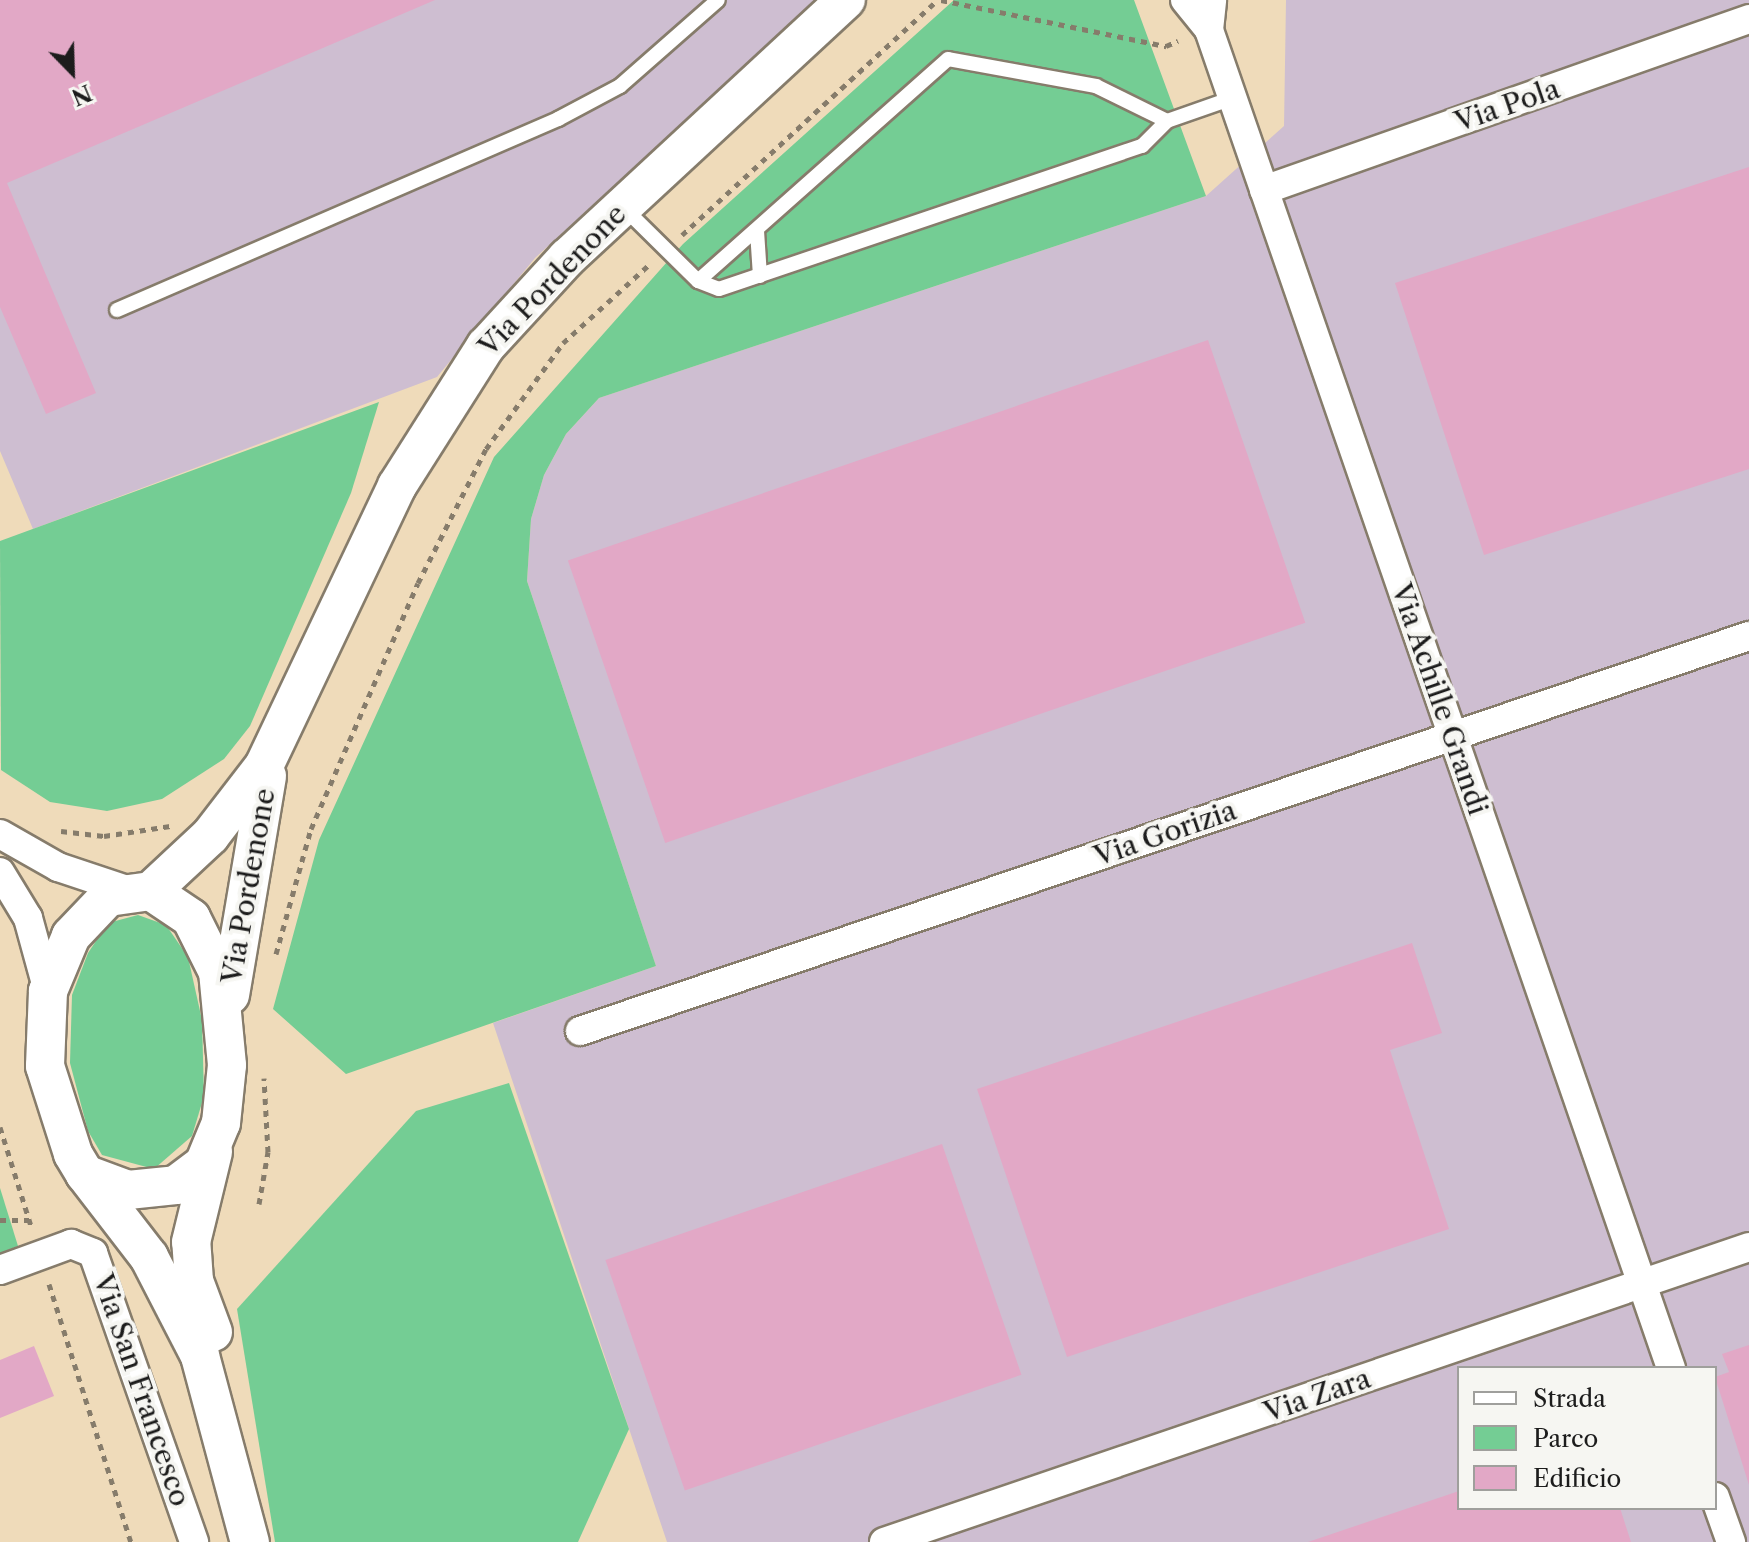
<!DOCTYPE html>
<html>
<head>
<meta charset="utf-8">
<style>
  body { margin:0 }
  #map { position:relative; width:1749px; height:1542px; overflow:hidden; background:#efdbba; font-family:"Libre Caslon Text",serif }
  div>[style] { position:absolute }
  .industrial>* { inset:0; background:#cebed1 }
  .green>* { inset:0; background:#74cd94 }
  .building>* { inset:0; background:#e2a8c6; transform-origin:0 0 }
  .path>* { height:5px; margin-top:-2.5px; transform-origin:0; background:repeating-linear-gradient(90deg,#867c6b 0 6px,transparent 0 12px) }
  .roads { filter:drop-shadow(2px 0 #867c6b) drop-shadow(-2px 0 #867c6b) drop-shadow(0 2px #867c6b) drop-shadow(0 -2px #867c6b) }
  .lane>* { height:14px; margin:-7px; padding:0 7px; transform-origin:7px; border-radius:7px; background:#fff }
  .street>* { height:28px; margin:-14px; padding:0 14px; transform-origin:14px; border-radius:14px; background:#fff }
  .secondary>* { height:38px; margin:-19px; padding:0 19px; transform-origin:19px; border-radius:19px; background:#fff }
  span { translate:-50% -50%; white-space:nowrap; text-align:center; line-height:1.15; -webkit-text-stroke:8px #f6f6f2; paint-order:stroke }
  .street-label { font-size:28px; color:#1c1c1c }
  .legend { position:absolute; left:1457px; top:1366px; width:260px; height:144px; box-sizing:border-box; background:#f6f6f2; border:2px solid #9f9f9c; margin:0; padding:10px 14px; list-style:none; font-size:24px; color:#1c1c1c }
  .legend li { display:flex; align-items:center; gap:16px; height:40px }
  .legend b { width:40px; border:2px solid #9f9f9c }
  .north { position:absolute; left:32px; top:32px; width:80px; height:80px; -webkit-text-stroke:6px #f6f6f2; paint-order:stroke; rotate:157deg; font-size:22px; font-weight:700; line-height:32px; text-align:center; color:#1c1c1c }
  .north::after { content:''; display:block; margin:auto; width:28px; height:36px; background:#1c1c1c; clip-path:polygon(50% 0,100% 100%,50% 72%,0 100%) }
</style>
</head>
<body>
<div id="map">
  <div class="industrial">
    <i style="clip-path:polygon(0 0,817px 0,535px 258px,437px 377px,33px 529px,0 451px)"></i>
    <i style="clip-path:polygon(evenodd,1286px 0,1749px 0,1749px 1542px,667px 1542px,493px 1023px,656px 966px,527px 581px,531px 519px,544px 475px,566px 434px,599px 398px,1206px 196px,1284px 126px,1286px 0,1459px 1368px,1715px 1368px,1715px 1508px,1459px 1508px,1459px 1368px)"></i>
  </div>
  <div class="green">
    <i style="clip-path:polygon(954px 0,1134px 0,1206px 196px,599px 398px,566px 434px,544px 475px,531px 519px,527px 581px,656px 966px,346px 1074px,273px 1009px,319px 840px,494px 457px,683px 244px)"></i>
    <i style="clip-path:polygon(379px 402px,351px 493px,250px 726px,224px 759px,162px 799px,107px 811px,50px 802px,1px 770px,0 541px)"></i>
    <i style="clip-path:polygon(138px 915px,166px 925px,188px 957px,202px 1020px,204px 1096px,192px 1136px,154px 1169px,102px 1155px,88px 1131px,70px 1063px,72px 995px,88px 953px,108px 923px)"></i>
    <i style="clip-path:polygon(509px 1083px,629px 1429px,578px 1542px,275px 1542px,237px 1309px,416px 1111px)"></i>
    <i style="clip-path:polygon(0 1188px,18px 1246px,0 1253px)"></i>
  </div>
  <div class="building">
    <i style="clip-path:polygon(0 0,435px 0,7px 183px,96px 393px,46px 414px,0 307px)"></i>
    <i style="clip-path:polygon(1749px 167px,1749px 469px,1484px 555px,1395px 283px)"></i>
    <i style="left:1208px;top:340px;width:299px;height:677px;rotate:71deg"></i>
    <i style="clip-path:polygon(1412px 943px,1442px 1033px,1390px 1050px,1449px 1229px,1067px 1357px,977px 1089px)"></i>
    <i style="left:942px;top:1144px;width:244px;height:356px;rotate:71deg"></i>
    <i style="clip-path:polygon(1749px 1345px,1749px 1485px,1715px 1377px,1729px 1372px,1722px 1354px)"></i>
    <i style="clip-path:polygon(34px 1346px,54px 1396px,0 1418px,0 1360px)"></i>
    <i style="clip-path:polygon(1459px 1491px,1459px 1508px,1620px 1508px,1631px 1542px,1308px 1542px)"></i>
  </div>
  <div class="path">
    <i style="left:941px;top:0;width:230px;rotate:11.6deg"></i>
    <i style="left:1166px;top:46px;width:13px;rotate:-23deg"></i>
    <i style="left:682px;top:235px;width:348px;rotate:-42.6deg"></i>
    <i style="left:61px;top:831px;width:43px;rotate:6.6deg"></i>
    <i style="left:104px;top:836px;width:67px;rotate:-8.6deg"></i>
    <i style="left:276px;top:954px;width:130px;rotate:-74.4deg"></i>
    <i style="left:311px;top:829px;width:268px;rotate:-66.5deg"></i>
    <i style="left:418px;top:583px;width:150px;rotate:-63.1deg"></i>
    <i style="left:486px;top:449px;width:131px;rotate:-54deg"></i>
    <i style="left:563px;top:343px;width:119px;rotate:-42.3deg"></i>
    <i style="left:0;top:1127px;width:107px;rotate:72.6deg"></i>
    <i style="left:259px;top:1204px;width:53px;rotate:-80.2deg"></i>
    <i style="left:268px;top:1152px;width:74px;rotate:-93.1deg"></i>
    <i style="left:0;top:1220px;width:29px"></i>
    <i style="left:49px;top:1284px;width:271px;rotate:72.4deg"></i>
  </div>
  <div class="roads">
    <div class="lane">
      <i style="left:1167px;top:121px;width:70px;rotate:-19.2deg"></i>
      <i style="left:624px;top:208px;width:104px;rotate:44.6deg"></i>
      <i style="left:698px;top:281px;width:22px;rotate:21deg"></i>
      <i style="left:719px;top:289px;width:447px;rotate:-18.7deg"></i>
      <i style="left:1142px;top:146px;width:35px;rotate:-45deg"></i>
      <i style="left:1167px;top:121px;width:79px;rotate:-153.8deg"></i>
      <i style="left:1096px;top:86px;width:150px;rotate:-169.7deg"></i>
      <i style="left:948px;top:59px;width:334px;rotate:138.4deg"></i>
      <i style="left:757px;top:231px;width:45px;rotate:86.2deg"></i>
      <i style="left:117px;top:310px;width:481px;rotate:-23.4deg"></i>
      <i style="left:558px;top:119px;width:70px;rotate:-28deg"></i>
      <i style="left:620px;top:86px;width:130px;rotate:-41.3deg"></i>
    </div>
    <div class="street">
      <i style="left:1185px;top:0;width:38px;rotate:51deg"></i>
      <i style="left:1209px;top:30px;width:30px;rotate:-84deg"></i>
      <i style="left:1209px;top:30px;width:1416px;rotate:70.95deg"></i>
      <i style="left:1264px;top:190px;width:514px;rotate:-19.42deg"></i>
      <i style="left:0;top:834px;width:67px;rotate:29.6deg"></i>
      <i style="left:58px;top:867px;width:79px;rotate:18.4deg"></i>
      <i style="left:0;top:872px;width:54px;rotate:58.7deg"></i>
      <i style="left:28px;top:918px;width:76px;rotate:74.7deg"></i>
      <i style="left:580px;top:1031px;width:1234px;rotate:-18.67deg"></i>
      <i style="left:0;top:1270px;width:76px;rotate:-20.1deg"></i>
      <i style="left:71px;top:1244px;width:24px;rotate:22deg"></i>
      <i style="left:93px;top:1253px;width:306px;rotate:70.7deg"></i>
      <i style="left:1715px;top:1497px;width:48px;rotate:70.4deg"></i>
      <i style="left:884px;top:1542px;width:914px;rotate:-18.83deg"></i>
    </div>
    <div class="secondary">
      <i style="left:151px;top:891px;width:81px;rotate:-43deg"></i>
      <i style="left:210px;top:836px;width:88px;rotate:-52.4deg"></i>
      <i style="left:264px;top:766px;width:310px;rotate:-64.6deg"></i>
      <i style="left:397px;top:486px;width:166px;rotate:-57.6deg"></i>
      <i style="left:486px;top:346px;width:120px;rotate:-47.4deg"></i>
      <i style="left:567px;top:258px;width:380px;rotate:-42.8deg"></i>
      <i style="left:230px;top:995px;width:222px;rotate:-80.4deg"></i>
      <i style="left:85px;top:1174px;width:46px;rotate:20.4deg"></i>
      <i style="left:128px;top:1190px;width:48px;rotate:-5.9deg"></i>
      <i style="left:176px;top:1185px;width:35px;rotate:-37deg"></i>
      <i style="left:204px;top:1164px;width:44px;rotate:-67.5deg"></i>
      <i style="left:221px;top:1123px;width:58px;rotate:-84.1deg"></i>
      <i style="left:227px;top:1065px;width:93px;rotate:-95.5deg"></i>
      <i style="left:218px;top:972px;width:60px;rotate:-116.6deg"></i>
      <i style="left:191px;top:918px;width:48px;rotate:-146deg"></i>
      <i style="left:151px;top:891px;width:43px;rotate:172.1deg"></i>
      <i style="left:108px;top:897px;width:54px;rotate:133.5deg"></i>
      <i style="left:71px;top:936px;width:60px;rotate:112.7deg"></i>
      <i style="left:48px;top:991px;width:75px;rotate:92.3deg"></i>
      <i style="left:45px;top:1066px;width:92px;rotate:72.3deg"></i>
      <i style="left:73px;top:1154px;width:23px;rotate:59deg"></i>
      <i style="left:85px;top:1174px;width:105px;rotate:52.4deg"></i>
      <i style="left:149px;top:1257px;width:111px;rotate:62.7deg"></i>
      <i style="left:200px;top:1356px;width:193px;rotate:75deg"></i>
      <i style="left:213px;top:1332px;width:54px;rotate:-110.4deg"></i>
      <i style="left:194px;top:1281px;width:39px;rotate:-94deg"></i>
      <i style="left:191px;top:1242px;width:93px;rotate:-76.3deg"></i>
    </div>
  </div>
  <div class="street-label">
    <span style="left:1507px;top:105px;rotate:-19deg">Via Pola</span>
    <span style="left:552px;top:280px;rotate:-46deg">Via Pordenone</span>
    <span style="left:1440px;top:699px;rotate:71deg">Via Achille Grandi</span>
    <span style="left:1165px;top:833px;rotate:-19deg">Via Gorizia</span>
    <span style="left:248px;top:886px;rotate:-80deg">Via Pordenone</span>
    <span style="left:142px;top:1390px;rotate:71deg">Via San Francesco</span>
    <span style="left:1317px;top:1395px;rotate:-19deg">Via Zara</span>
  </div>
  <ul class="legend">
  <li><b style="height:10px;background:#fff"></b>Strada</li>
  <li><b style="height:22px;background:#74cd94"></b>Parco</li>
  <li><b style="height:22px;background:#e2a8c6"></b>Edificio</li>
  </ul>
  <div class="north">N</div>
</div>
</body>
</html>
